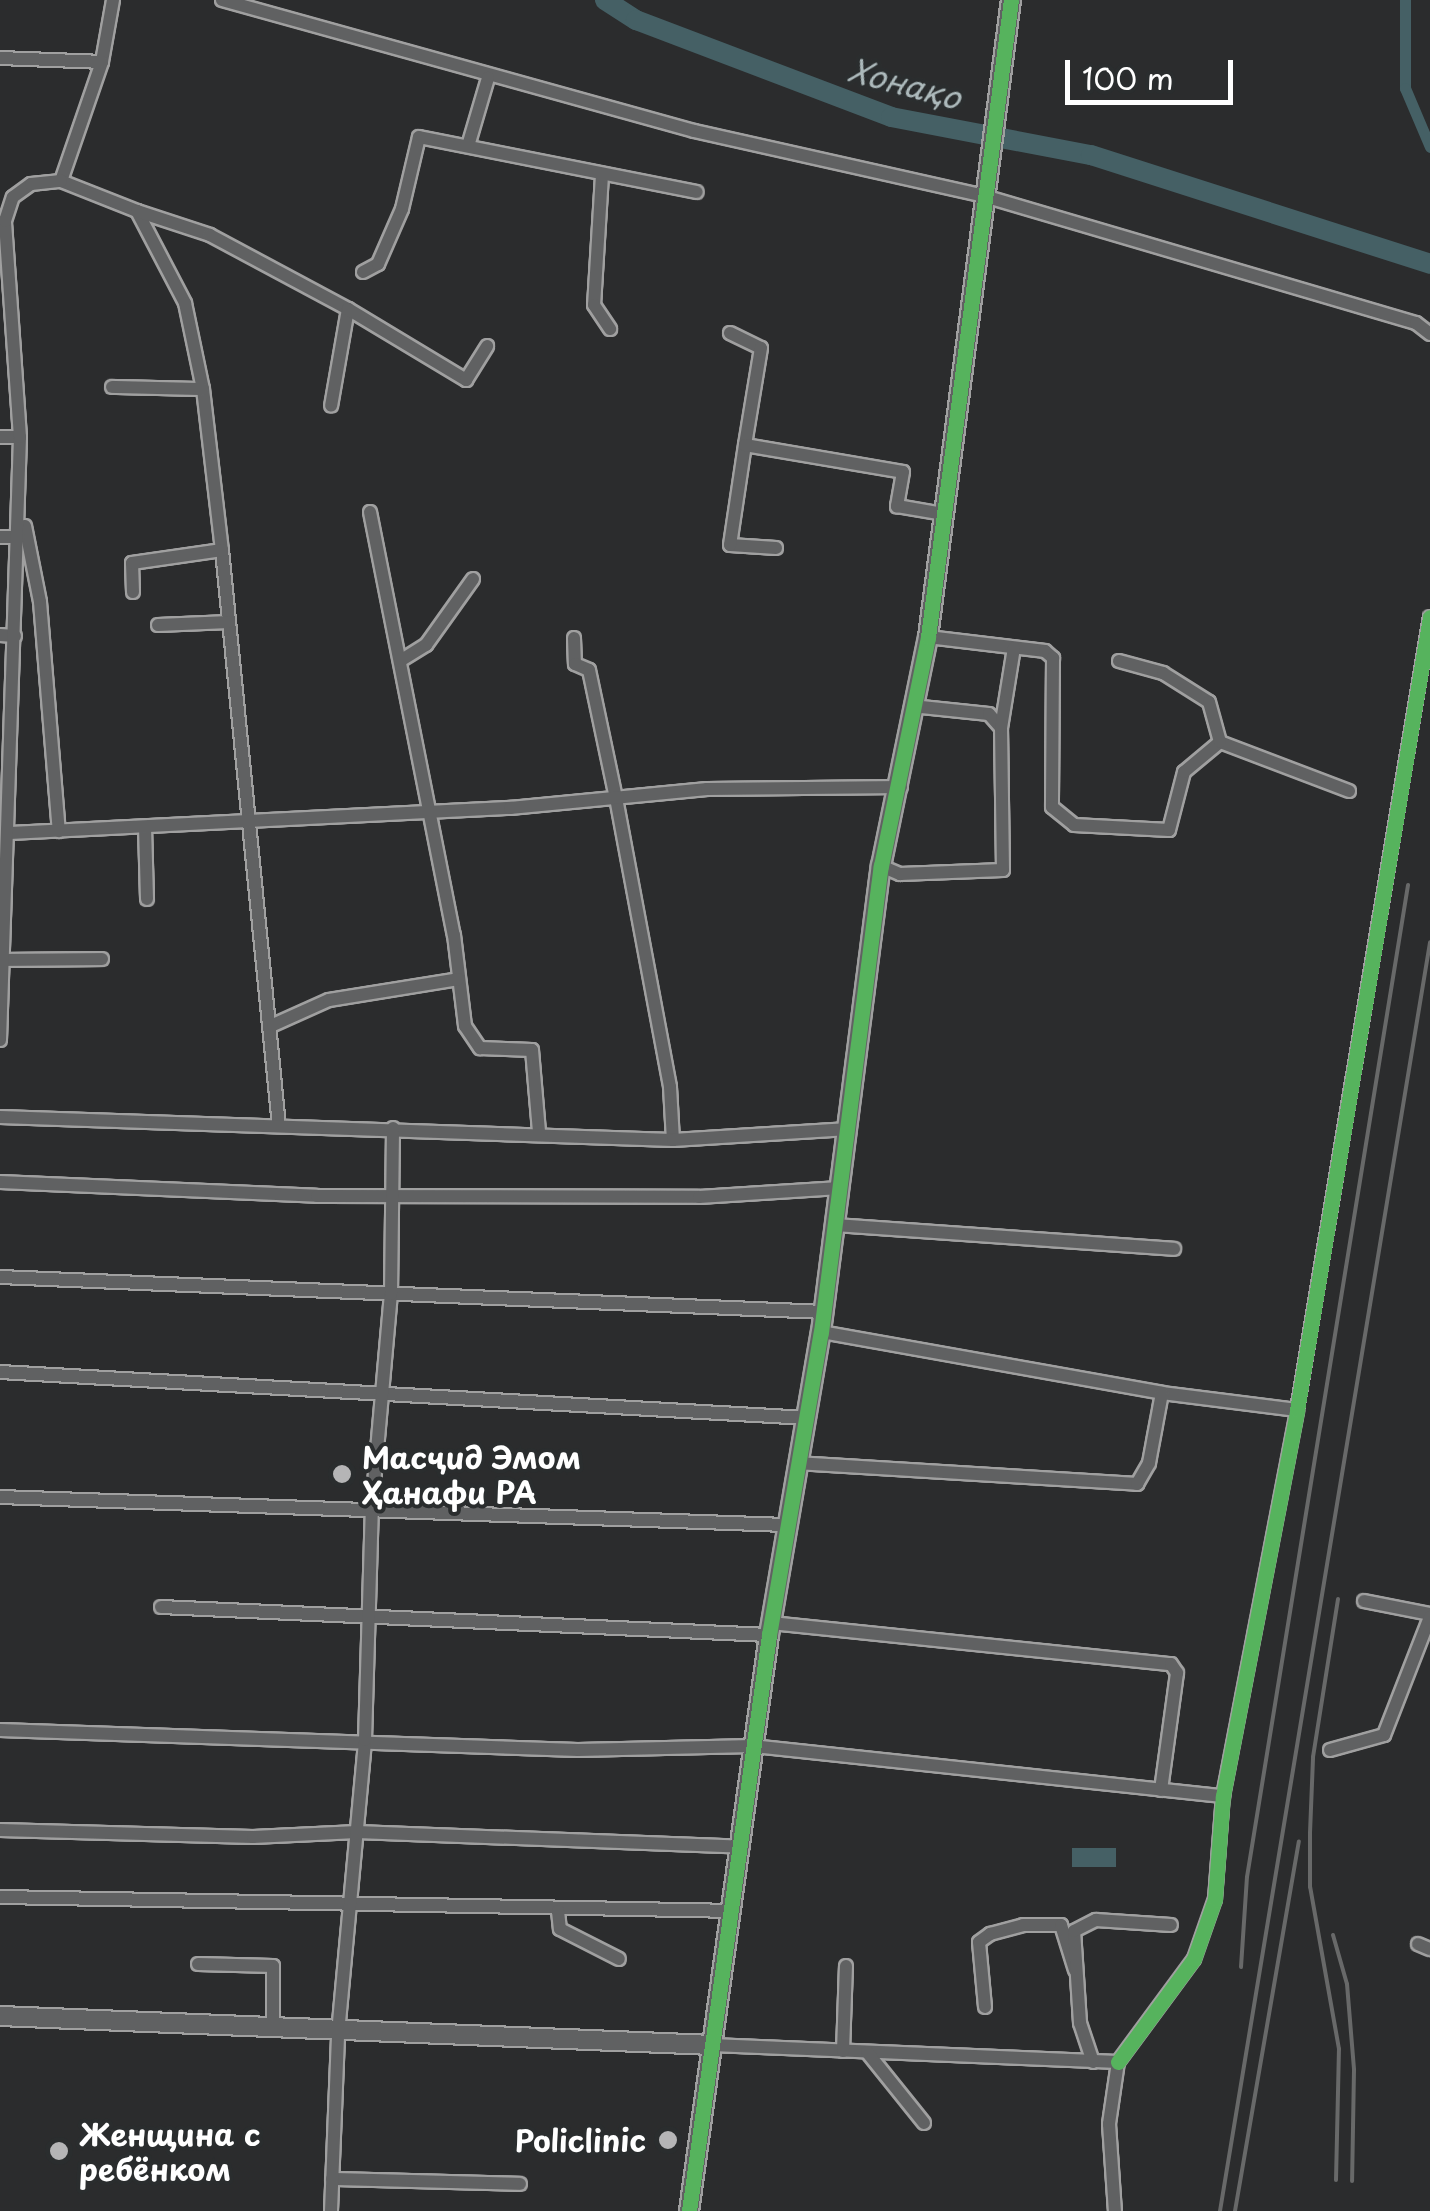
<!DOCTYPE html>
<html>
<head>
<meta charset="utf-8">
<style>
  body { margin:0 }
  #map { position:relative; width:1430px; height:2211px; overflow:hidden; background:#2b2c2d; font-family:"Playpen Sans",sans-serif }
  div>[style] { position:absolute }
  .water>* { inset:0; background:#456065; transform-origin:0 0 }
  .canal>* { height:11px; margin:-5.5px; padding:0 5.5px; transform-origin:5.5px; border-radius:5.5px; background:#456065 }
  .river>* { height:20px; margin:-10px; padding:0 10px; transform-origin:10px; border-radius:10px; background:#456065 }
  .roads { filter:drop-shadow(2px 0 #a0a0a0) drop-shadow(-2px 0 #a0a0a0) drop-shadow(0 2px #a0a0a0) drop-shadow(0 -2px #a0a0a0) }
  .street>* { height:12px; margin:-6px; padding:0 6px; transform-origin:6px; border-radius:6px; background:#606162 }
  .secondary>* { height:18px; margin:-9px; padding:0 9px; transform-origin:9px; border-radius:9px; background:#606162 }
  .rail>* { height:4px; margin:-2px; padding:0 2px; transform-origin:2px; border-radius:2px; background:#686969 }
  .cycleway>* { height:15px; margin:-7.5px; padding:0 7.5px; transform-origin:7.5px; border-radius:7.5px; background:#56b35d }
  .dots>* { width:28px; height:28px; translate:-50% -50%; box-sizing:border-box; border:5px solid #2a2d2e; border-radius:50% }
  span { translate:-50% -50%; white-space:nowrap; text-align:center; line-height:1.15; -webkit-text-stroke:8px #2a2d2e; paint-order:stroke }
  .poi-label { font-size:30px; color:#fff; font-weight:700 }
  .left { translate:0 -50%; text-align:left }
  .right { translate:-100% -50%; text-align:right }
  .water-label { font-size:32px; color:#adbabc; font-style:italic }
  .scale { position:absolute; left:1065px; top:60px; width:168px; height:45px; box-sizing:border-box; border:5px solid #fff; border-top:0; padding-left:12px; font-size:30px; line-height:35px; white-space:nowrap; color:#fff; -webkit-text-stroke:8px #2a2d2e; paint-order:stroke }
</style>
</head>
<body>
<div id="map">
  <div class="water">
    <i style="left:1072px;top:1848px;width:44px;height:19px"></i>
  </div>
  <div class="canal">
    <i style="left:1405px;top:0;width:88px;rotate:90deg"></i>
    <i style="left:1405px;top:88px;width:64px;rotate:67deg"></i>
  </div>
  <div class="river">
    <i style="left:605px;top:0;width:37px;rotate:33deg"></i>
    <i style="left:636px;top:20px;width:273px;rotate:20.8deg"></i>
    <i style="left:891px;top:117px;width:204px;rotate:10.8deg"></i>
    <i style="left:1091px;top:155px;width:356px;rotate:17.8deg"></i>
  </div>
  <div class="roads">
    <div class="street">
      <i style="left:113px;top:0;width:63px;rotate:100.1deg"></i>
      <i style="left:102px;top:62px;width:126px;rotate:109deg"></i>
      <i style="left:61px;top:181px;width:82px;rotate:21.5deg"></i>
      <i style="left:137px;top:211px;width:104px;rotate:62.4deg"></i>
      <i style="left:185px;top:303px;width:88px;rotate:78.2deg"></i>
      <i style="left:203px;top:389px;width:162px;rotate:83.3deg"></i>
      <i style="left:222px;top:550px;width:579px;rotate:84.35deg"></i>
      <i style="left:222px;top:0;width:490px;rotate:15.5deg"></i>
      <i style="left:694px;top:131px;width:297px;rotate:12.6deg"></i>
      <i style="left:984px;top:196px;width:450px;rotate:16.4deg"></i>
      <i style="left:1416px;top:323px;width:18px;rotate:38deg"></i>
      <i style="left:0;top:58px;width:102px;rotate:2.2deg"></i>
      <i style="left:468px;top:146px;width:71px;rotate:-73.6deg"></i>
      <i style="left:602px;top:175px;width:130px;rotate:93.5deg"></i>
      <i style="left:594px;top:305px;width:29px;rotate:56deg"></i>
      <i style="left:137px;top:211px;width:77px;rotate:18.2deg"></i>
      <i style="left:210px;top:235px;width:157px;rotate:28.2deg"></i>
      <i style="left:348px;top:309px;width:98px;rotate:99.9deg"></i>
      <i style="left:363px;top:272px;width:17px;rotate:-28deg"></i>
      <i style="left:378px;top:264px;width:60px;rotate:-66.4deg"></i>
      <i style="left:402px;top:209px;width:74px;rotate:-76.7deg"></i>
      <i style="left:419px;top:137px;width:283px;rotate:11.2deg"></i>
      <i style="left:348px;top:309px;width:138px;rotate:31deg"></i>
      <i style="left:466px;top:380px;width:40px;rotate:-58deg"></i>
      <i style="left:730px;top:333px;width:34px;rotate:26deg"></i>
      <i style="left:761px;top:348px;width:98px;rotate:99.4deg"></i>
      <i style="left:112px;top:387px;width:91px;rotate:1.3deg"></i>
      <i style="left:0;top:437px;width:20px"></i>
      <i style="left:370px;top:512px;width:431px;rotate:78.8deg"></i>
      <i style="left:454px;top:935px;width:92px;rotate:83.1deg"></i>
      <i style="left:465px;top:1026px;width:27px;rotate:56deg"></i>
      <i style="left:480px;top:1048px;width:52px;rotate:2.2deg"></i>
      <i style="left:532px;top:1050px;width:82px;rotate:85.1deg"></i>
      <i style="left:25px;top:526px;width:77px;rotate:78.8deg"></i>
      <i style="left:40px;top:602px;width:230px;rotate:85.3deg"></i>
      <i style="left:0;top:537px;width:19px"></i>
      <i style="left:776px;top:548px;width:46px;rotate:-176.3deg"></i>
      <i style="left:730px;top:545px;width:101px;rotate:-81.5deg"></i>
      <i style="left:745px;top:445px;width:160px;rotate:9.7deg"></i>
      <i style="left:903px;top:472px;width:35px;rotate:100deg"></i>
      <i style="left:897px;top:506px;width:48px;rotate:9.7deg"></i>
      <i style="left:133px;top:592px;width:29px;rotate:-92deg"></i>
      <i style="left:132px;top:563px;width:91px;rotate:-8.2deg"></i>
      <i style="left:158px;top:625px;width:71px;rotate:-2.4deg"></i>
      <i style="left:0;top:635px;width:15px;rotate:4deg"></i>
      <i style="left:928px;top:637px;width:118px;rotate:6.8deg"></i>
      <i style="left:1045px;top:651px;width:11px;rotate:41deg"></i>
      <i style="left:1053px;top:658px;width:149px;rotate:90.4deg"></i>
      <i style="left:1052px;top:807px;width:28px;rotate:39deg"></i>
      <i style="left:1074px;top:825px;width:95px;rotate:3deg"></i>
      <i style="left:1169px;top:830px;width:60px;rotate:-75.5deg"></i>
      <i style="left:1184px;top:772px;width:47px;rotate:-39.8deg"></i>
      <i style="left:1220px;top:742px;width:138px;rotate:20.8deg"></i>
      <i style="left:574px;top:638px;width:26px;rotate:88deg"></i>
      <i style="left:575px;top:664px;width:15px;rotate:23deg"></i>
      <i style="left:589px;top:670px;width:131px;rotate:78.1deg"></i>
      <i style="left:616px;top:798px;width:294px;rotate:79.4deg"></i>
      <i style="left:670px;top:1087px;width:53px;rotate:86.8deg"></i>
      <i style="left:400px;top:661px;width:31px;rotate:-32deg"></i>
      <i style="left:426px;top:645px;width:81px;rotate:-54.5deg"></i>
      <i style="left:1119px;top:661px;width:46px;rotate:15.3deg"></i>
      <i style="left:1163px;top:673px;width:54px;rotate:32.2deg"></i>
      <i style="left:1209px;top:702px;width:41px;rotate:74.6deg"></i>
      <i style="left:912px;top:706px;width:77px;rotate:5.9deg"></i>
      <i style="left:989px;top:714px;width:18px;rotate:49deg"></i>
      <i style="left:145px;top:827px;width:72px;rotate:88.4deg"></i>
      <i style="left:11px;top:833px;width:500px;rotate:-2.9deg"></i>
      <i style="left:510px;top:808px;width:198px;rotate:-5.5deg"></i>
      <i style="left:707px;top:789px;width:194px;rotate:-0.6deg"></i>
      <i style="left:881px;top:866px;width:21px;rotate:23deg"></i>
      <i style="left:900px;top:874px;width:103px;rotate:-2.2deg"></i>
      <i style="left:1003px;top:870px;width:142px;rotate:-90.8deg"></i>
      <i style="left:1001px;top:728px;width:81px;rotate:-80.8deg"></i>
      <i style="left:4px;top:960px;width:98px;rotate:-0.6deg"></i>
      <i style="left:273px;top:1025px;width:61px;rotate:-24.1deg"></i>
      <i style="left:329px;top:1000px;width:131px;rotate:-9.2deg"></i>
      <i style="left:0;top:1040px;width:603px;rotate:-88.1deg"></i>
      <i style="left:20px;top:437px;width:217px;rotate:-94deg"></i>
      <i style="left:5px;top:221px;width:25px;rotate:-72deg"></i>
      <i style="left:13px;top:197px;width:22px;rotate:-36deg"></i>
      <i style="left:31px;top:184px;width:30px;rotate:-6deg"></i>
      <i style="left:0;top:1117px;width:673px;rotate:1.96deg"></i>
      <i style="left:673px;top:1140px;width:176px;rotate:-3.6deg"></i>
      <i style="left:0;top:1182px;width:317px;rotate:2.5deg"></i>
      <i style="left:317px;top:1196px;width:382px;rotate:0.1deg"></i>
      <i style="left:699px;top:1197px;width:141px;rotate:-3.7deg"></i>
      <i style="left:834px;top:1225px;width:341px;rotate:4deg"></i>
      <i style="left:0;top:1277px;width:825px;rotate:2.43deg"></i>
      <i style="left:821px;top:1332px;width:346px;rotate:10.1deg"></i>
      <i style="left:1162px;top:1393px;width:136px;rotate:7.2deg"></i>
      <i style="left:0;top:1372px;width:808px;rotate:3.26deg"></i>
      <i style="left:796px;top:1463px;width:342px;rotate:3.5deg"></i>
      <i style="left:1137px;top:1484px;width:24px;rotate:-60deg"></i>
      <i style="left:1149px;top:1463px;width:71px;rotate:-79.5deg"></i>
      <i style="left:0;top:1497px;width:786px;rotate:2.04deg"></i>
      <i style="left:1364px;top:1601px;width:67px;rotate:11.1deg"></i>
      <i style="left:161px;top:1607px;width:609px;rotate:2.64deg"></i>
      <i style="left:771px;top:1623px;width:402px;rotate:5.9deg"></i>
      <i style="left:1171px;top:1664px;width:11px;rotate:56deg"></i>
      <i style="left:1177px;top:1673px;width:118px;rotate:97.8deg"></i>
      <i style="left:0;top:1730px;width:578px;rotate:1.98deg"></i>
      <i style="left:578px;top:1750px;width:175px;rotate:-1.3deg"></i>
      <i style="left:753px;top:1746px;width:473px;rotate:6.1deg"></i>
      <i style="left:1330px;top:1750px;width:56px;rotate:-15.5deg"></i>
      <i style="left:1384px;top:1735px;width:127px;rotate:-68.7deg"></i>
      <i style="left:0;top:1830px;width:253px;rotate:1.6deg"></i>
      <i style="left:253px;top:1837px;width:104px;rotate:-2.8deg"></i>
      <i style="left:357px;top:1832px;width:386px;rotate:2.2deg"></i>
      <i style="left:0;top:1897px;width:733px;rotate:1.09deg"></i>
      <i style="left:558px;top:1911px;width:18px;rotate:84deg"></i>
      <i style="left:560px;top:1929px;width:66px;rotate:27deg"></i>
      <i style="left:1418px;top:1944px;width:13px;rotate:23deg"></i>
      <i style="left:198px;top:1964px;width:75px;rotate:1.5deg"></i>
      <i style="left:273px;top:1966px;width:64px;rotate:90deg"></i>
      <i style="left:985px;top:2007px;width:65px;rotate:-95.3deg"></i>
      <i style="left:979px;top:1942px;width:14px;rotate:-36deg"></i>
      <i style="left:990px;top:1934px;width:34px;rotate:-15deg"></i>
      <i style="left:1023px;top:1925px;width:38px"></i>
      <i style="left:1061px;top:1925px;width:47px;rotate:72.7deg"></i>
      <i style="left:712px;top:2045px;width:406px;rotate:2.4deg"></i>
      <i style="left:1118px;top:2062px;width:63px;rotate:98.3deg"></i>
      <i style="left:1109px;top:2124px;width:87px;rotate:86.1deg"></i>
      <i style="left:843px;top:2051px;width:85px;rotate:-88deg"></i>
      <i style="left:867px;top:2052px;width:91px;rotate:51.2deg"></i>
      <i style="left:1093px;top:2062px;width:41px;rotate:-108.4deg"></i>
      <i style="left:1080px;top:2023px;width:92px;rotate:-93.7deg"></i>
      <i style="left:1074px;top:1931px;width:25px;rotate:-27deg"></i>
      <i style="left:1096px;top:1920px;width:75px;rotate:3.8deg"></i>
      <i style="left:1118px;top:2062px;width:128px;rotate:-53.6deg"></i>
      <i style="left:1194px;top:1959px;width:64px;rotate:-70.7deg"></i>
      <i style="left:1215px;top:1899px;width:103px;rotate:-85.6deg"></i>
      <i style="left:1223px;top:1796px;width:393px;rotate:-79.1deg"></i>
      <i style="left:1297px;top:1410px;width:804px;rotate:-80.48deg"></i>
      <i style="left:332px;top:2179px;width:188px;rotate:1.5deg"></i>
      <i style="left:331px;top:2211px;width:178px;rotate:-87.7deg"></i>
      <i style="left:338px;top:2033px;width:294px;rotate:-84.7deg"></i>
      <i style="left:365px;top:1740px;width:234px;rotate:-88.3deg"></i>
      <i style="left:372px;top:1506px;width:213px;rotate:-84.9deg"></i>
      <i style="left:391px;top:1294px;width:166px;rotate:-89.3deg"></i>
    </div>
    <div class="secondary">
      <i style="left:0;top:2016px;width:713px;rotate:2.33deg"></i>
      <i style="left:689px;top:2211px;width:582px;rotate:-82.09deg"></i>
      <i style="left:769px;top:1635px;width:307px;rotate:-80.3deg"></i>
      <i style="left:821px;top:1332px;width:470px;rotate:-82.7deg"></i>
      <i style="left:881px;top:866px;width:234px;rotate:-78.4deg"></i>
      <i style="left:928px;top:637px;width:642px;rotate:-82.58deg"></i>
    </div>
  </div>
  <div class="rail">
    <i style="left:1333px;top:1935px;width:51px;rotate:74.1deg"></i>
    <i style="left:1347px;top:1984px;width:86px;rotate:85.3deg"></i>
    <i style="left:1354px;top:2070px;width:111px;rotate:91deg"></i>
    <i style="left:1241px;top:1967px;width:90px;rotate:-86.2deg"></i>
    <i style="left:1247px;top:1877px;width:1005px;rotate:-80.78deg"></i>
    <i style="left:1336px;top:2180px;width:131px;rotate:-88.7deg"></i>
    <i style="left:1339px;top:2049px;width:165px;rotate:-100.1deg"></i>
    <i style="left:1310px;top:1887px;width:54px;rotate:-90deg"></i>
    <i style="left:1310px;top:1833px;width:76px;rotate:-87.7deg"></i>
    <i style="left:1313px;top:1757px;width:160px;rotate:-81deg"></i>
    <i style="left:1220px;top:2211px;width:1286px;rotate:-80.6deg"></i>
    <i style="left:1235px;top:2211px;width:375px;rotate:-80.2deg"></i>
  </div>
  <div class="cycleway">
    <i style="left:1118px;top:2062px;width:128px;rotate:-53.6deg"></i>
    <i style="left:1194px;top:1959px;width:64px;rotate:-70.7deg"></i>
    <i style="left:1215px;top:1899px;width:103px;rotate:-85.6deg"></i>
    <i style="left:1223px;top:1796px;width:393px;rotate:-79.1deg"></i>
    <i style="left:1297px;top:1410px;width:804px;rotate:-80.48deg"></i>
    <i style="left:689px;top:2211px;width:582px;rotate:-82.09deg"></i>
    <i style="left:769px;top:1635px;width:307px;rotate:-80.3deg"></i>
    <i style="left:821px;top:1332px;width:470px;rotate:-82.7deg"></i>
    <i style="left:881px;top:866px;width:234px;rotate:-78.4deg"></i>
    <i style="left:928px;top:637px;width:642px;rotate:-82.58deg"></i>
  </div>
  <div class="dots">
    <i style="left:342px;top:1474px;background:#b5b5b6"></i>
    <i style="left:668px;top:2140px;background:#b5b5b6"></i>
    <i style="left:59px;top:2151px;background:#b5b5b6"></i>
  </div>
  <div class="poi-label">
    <span class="left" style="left:362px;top:1474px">Масҷид Эмом<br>Ҳанафи РА</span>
    <span class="left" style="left:79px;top:2151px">Женщина с<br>ребёнком</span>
    <span class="right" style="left:646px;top:2140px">Policlinic</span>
  </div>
  <div class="water-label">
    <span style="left:905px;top:83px;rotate:15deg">Хонақо</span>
  </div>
  <div class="scale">100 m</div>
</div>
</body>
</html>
